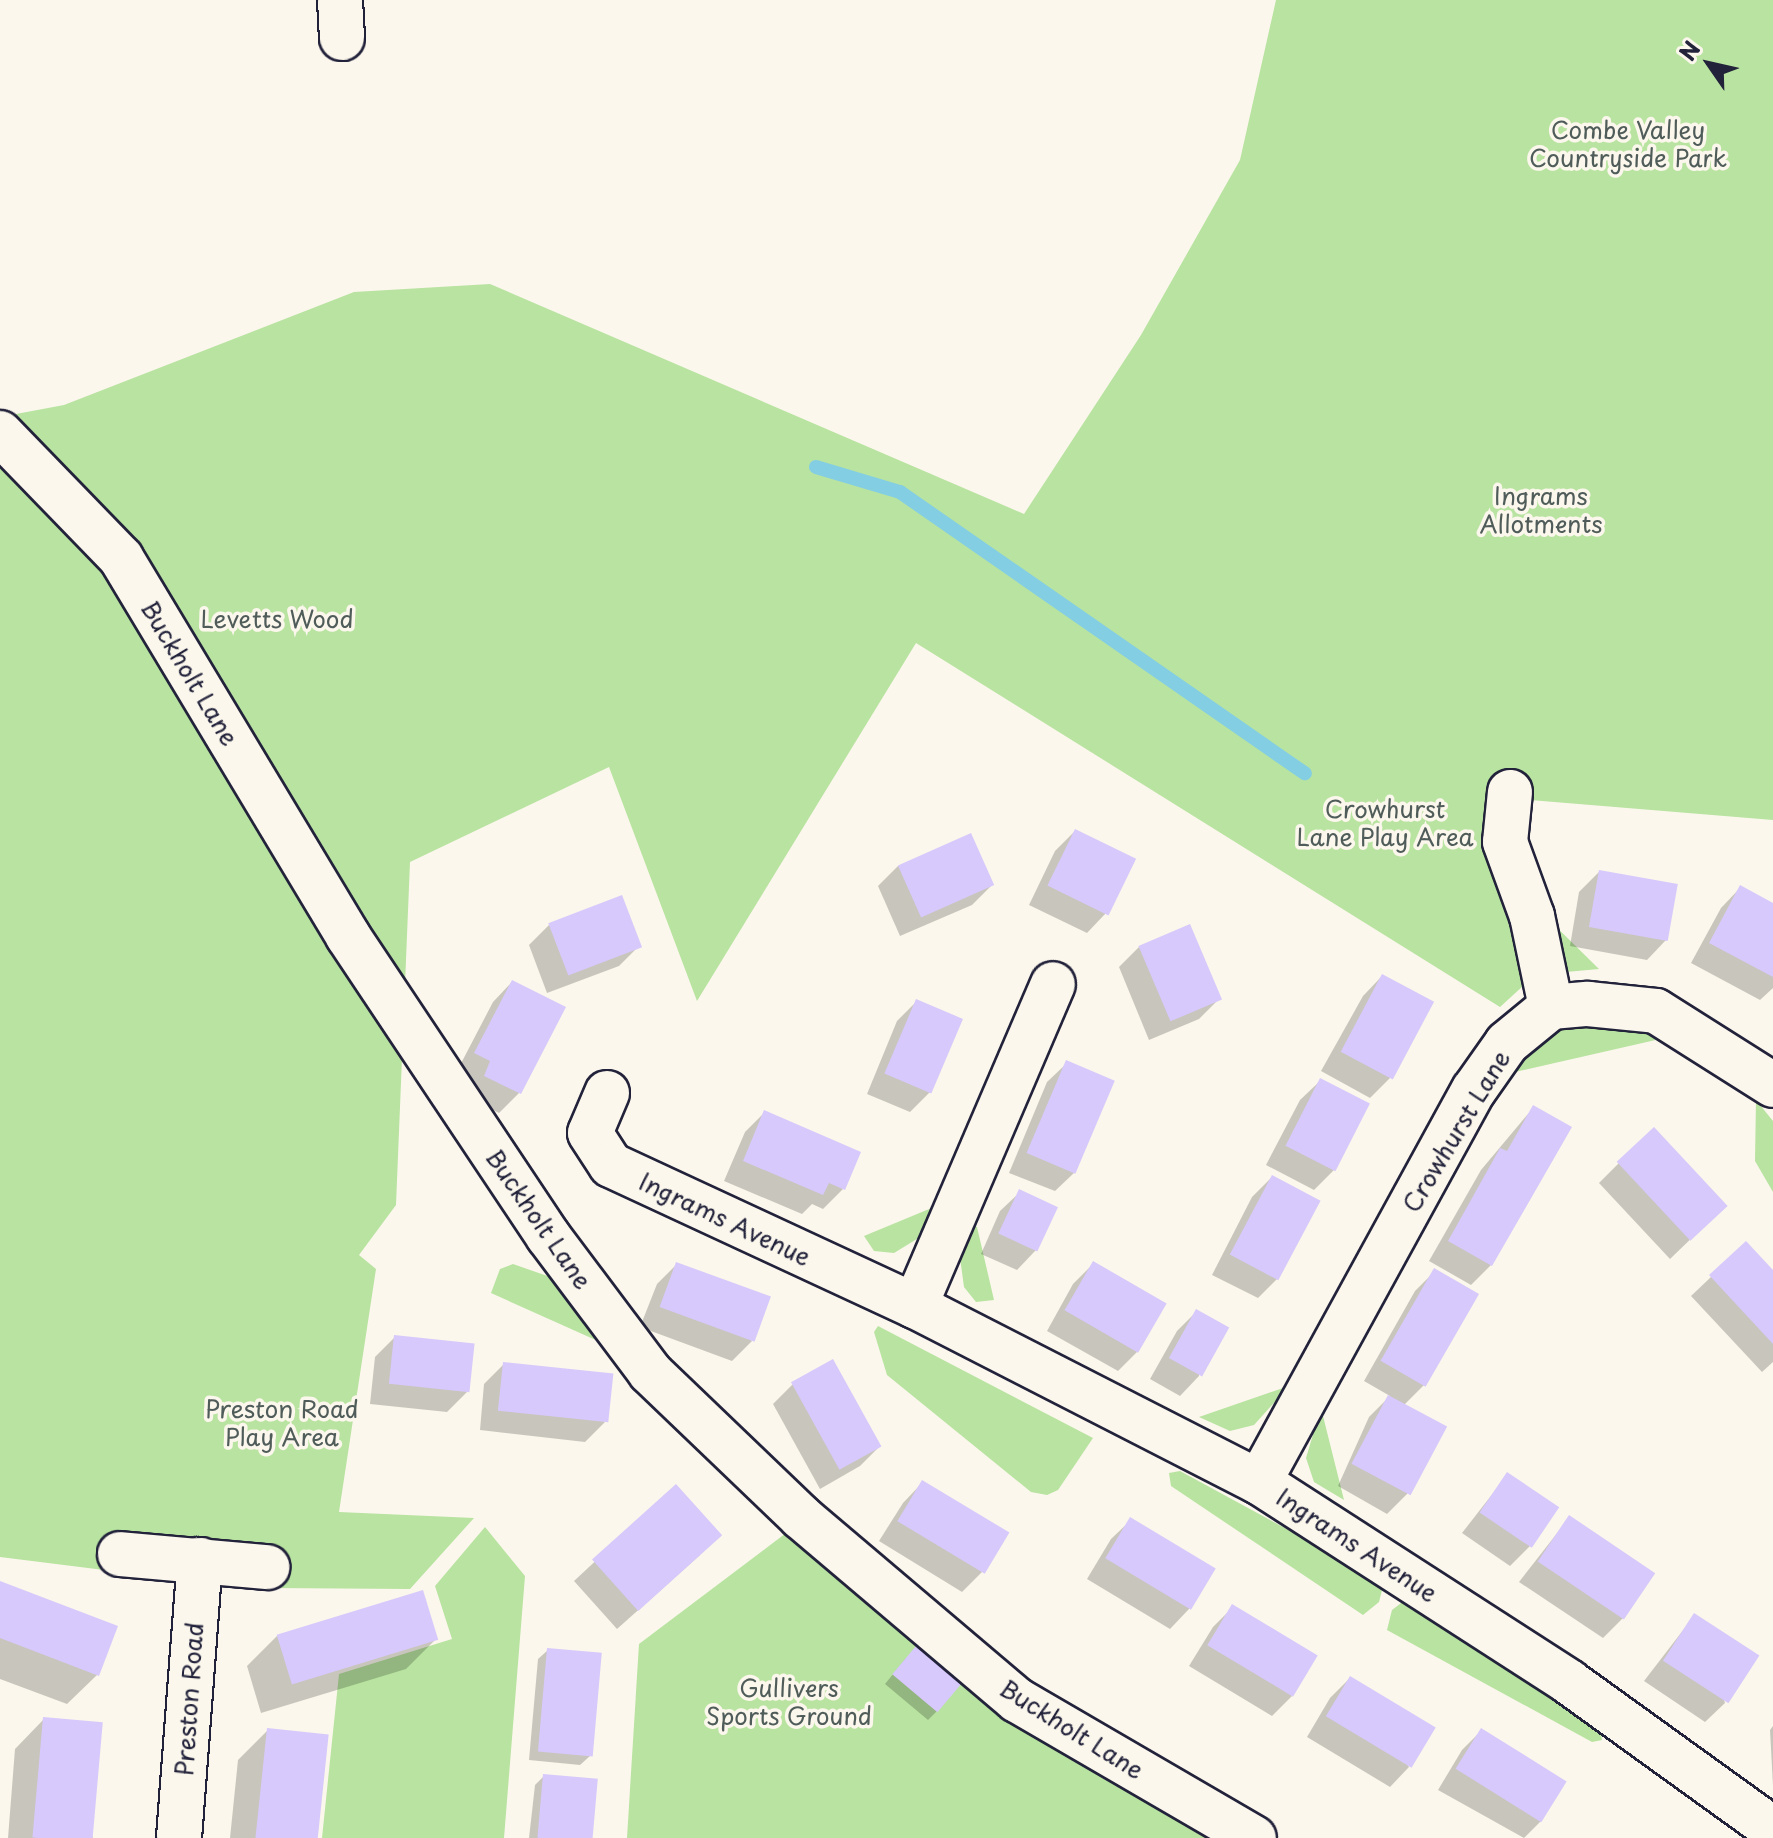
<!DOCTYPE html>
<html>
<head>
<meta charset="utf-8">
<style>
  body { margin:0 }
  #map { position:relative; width:1773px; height:1838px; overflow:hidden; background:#fbf7ec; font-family:"Playpen Sans",sans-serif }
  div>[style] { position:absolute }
  .green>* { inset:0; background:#b8e3a0 }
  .shadow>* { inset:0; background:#0003 }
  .stream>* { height:14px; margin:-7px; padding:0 7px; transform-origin:7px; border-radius:7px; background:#84cee4 }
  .building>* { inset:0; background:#d7c9fb; transform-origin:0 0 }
  .roads { filter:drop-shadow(2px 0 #22223b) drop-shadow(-2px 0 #22223b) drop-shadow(0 2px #22223b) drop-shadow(0 -2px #22223b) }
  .minor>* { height:44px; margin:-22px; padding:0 22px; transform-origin:22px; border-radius:22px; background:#fbf7ec }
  span { translate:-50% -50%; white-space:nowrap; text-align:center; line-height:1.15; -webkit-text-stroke:7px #fbf7ec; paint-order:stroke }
  .park-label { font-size:24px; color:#4f5c59 }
  .street-label { font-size:24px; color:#22223b }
  .north { position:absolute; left:1669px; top:24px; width:80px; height:80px; -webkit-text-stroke:6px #fbf7ec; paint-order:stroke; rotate:304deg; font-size:22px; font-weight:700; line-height:32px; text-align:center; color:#22223b }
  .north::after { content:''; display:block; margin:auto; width:28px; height:36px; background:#22223b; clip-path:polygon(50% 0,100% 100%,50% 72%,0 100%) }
</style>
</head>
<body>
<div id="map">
  <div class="green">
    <i style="clip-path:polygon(1276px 0,1773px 0,1773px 820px,1518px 799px,1533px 977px,1500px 1007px,916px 643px,697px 1001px,609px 767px,410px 862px,396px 1205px,359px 1255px,376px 1269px,339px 1512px,474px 1518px,410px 1589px,272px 1588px,276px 1549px,117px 1531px,112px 1571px,0 1557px,0 417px,64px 405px,354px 292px,490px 284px,1024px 514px,1141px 335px,1240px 160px)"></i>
    <i style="clip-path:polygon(1541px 912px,1599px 969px,1555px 973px)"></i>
    <i style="clip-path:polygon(1560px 1021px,1641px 1025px,1660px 1039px,1506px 1074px)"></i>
    <i style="clip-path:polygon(1756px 1100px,1773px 1121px,1773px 1192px,1755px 1161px)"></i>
    <i style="clip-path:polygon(934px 1207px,925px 1234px,894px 1253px,874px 1251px,864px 1236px)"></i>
    <i style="clip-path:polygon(970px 1225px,977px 1227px,994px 1300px,976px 1302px,964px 1287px,959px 1250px)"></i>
    <i style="clip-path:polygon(513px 1264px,573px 1285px,618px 1350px,491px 1293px,500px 1269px)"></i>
    <i style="clip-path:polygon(878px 1326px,1093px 1438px,1058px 1490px,1047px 1495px,1031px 1492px,887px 1375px,874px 1332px)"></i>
    <i style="clip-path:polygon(1289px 1386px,1254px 1425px,1230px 1431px,1199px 1417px)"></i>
    <i style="clip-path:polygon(1321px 1408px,1344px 1500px,1314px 1482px,1306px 1458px)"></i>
    <i style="clip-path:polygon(1180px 1471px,1384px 1582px,1379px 1602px,1363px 1615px,1171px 1486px,1169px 1473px)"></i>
    <i style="clip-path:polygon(485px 1527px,525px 1576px,504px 1838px,322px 1838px,339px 1674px,452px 1639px,435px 1586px)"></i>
    <i style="clip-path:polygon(794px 1527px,1225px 1838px,627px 1838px,639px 1644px)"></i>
    <i style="clip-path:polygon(1409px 1597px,1600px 1728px,1602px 1740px,1592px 1742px,1387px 1630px,1392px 1610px)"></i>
  </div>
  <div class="shadow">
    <i style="clip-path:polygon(1075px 831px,1106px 913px,1087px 933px,1029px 905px,1055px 851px)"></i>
    <i style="clip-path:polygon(898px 866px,992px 885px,972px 905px,900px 936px,878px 886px)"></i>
    <i style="clip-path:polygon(1599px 872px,1666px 940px,1647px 960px,1570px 946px,1579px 892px)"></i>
    <i style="clip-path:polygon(1740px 888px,1773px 905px,1773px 988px,1760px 1000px,1691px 963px,1721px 908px)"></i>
    <i style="clip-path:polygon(549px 925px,639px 946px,619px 966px,547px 993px,529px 945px)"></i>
    <i style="clip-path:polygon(1139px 947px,1219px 999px,1199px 1019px,1149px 1040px,1119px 967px)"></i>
    <i style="clip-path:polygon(1382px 976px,1431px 1003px,1390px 1078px,1370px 1098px,1321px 1071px,1363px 996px)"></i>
    <i style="clip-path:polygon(512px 982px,563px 1008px,519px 1093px,499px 1113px,465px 1096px,472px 1081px,456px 1073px,493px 1002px)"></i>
    <i style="clip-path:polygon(917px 1001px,930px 1092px,910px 1112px,867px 1094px,897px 1021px)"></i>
    <i style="clip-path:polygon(1067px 1063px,1075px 1172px,1055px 1191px,1009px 1173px,1047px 1082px)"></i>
    <i style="clip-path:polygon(1320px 1081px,1334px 1170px,1314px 1190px,1266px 1165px,1300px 1100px)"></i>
    <i style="clip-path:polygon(1533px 1108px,1569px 1128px,1491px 1265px,1471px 1285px,1429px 1261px,1481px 1170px)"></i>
    <i style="clip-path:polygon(765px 1112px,843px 1189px,823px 1209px,812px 1204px,802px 1214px,724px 1181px,745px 1132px)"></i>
    <i style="clip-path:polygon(1619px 1163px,1725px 1206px,1670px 1259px,1599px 1183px)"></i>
    <i style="clip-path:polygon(1272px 1177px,1278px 1278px,1258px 1298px,1212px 1275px,1252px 1197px)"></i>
    <i style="clip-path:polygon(1020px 1192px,1036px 1250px,1017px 1270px,981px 1254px,1000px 1211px)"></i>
    <i style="clip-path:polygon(677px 1264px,752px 1341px,732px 1361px,640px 1327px,657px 1284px)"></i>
    <i style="clip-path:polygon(1093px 1264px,1165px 1304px,1138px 1351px,1118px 1371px,1047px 1331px,1073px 1284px)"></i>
    <i style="clip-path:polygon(1435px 1271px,1424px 1385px,1404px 1405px,1444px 1428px,1407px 1494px,1387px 1514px,1338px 1486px,1369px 1417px,1390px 1396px,1364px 1381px,1415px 1291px)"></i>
    <i style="clip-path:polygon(1773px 1273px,1773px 1362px,1762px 1372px,1691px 1296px,1711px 1277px)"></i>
    <i style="clip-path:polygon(1197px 1311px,1199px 1376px,1180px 1396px,1150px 1379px,1177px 1331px)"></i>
    <i style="clip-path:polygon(395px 1337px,467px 1392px,447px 1412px,370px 1404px,375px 1357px)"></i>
    <i style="clip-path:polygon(504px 1364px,605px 1422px,585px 1442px,480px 1430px,484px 1384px)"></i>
    <i style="clip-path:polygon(793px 1384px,880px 1446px,860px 1466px,820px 1489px,773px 1404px)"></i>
    <i style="clip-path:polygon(1508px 1474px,1530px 1546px,1510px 1566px,1462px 1533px)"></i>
    <i style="clip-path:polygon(922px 1483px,982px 1572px,962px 1592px,879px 1541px,903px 1503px)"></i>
    <i style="clip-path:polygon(676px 1486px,700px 1555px,617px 1629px,574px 1581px)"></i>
    <i style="clip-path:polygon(1569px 1518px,1623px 1618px,1603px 1638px,1519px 1582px)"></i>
    <i style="clip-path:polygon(1131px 1520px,1213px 1570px,1189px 1609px,1170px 1629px,1087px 1579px,1111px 1539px)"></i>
    <i style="clip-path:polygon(0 1583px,97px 1675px,67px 1704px,0 1679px)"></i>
    <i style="clip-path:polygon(1233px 1607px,1292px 1696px,1272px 1716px,1189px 1666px,1213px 1627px)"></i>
    <i style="clip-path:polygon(1694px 1616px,1725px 1703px,1705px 1722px,1644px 1681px)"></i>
    <i style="clip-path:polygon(277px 1636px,436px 1639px,406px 1669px,261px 1713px,247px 1666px)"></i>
    <i style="clip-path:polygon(548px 1650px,590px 1756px,580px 1765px,529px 1760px,538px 1659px)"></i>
    <i style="clip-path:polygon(906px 1658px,937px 1711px,928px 1720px,885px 1684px)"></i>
    <i style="clip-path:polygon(1350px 1678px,1409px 1767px,1390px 1787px,1307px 1737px,1330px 1698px)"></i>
    <i style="clip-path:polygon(44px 1719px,93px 1838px,8px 1838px,15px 1749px)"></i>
    <i style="clip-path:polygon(1773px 1726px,1773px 1786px,1770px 1730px)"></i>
    <i style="clip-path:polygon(268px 1730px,317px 1838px,230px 1838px,238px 1760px)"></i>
    <i style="clip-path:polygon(1481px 1731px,1541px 1821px,1524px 1838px,1438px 1790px,1462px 1750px)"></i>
    <i style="clip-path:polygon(544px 1776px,590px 1838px,529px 1838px,535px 1785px)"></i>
  </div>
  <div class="stream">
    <i style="left:816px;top:467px;width:88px;rotate:16.6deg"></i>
    <i style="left:900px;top:492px;width:493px;rotate:34.8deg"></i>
  </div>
  <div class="building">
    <i style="left:1075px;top:829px;width:68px;height:63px;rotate:26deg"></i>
    <i style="left:971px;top:833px;width:57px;height:80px;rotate:66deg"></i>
    <i style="left:1599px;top:870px;width:80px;height:58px;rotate:10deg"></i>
    <i style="clip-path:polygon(1740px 885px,1773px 903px,1773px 977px,1709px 943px)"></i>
    <i style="left:622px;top:895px;width:56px;height:79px;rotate:69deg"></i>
    <i style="left:1190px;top:924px;width:82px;height:56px;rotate:67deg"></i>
    <i style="left:1382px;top:974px;width:59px;height:88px;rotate:28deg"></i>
    <i style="clip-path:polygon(512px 980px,566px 1007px,521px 1094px,484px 1076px,490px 1061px,474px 1053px)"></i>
    <i style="left:916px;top:999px;width:51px;height:81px;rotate:23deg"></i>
    <i style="left:1066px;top:1060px;width:53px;height:101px;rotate:23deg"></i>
    <i style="left:1320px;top:1078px;width:56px;height:76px;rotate:27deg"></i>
    <i style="clip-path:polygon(1533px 1105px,1572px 1127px,1492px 1266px,1448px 1241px,1500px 1148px,1507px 1151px)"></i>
    <i style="clip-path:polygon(764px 1110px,861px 1152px,845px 1190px,829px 1183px,823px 1195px,743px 1161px)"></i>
    <i style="left:1654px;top:1127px;width:108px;height:51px;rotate:47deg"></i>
    <i style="left:1272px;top:1175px;width:55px;height:90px;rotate:28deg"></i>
    <i style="left:1019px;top:1189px;width:43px;height:49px;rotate:25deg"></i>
    <i style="clip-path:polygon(1746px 1241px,1773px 1270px,1773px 1344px,1709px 1275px)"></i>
    <i style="left:1093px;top:1261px;width:85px;height:57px;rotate:30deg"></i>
    <i style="left:676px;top:1262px;width:101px;height:48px;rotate:20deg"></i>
    <i style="left:1434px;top:1268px;width:52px;height:107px;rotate:30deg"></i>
    <i style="left:1196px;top:1309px;width:38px;height:56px;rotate:29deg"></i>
    <i style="left:394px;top:1335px;width:81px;height:49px;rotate:6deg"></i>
    <i style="left:833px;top:1359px;width:100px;height:48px;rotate:61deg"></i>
    <i style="left:503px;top:1362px;width:111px;height:49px;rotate:6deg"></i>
    <i style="left:1388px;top:1395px;width:67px;height:78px;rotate:28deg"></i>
    <i style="left:1507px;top:1472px;width:63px;height:49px;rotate:34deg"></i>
    <i style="left:922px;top:1480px;width:102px;height:48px;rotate:31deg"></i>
    <i style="left:676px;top:1484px;width:69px;height:113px;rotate:48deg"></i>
    <i style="left:1569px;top:1515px;width:104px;height:56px;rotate:34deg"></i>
    <i style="left:1130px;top:1517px;width:100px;height:48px;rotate:31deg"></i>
    <i style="clip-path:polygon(0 1581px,118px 1626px,99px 1676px,0 1638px)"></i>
    <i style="left:423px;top:1590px;width:52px;height:153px;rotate:73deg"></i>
    <i style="left:1232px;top:1604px;width:100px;height:48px;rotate:31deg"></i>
    <i style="left:1694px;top:1613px;width:78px;height:57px;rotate:33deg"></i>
    <i style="left:916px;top:1646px;width:59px;height:37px;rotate:40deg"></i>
    <i style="left:547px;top:1648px;width:55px;height:104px;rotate:5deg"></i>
    <i style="left:1350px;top:1676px;width:100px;height:47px;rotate:31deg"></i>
    <i style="left:43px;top:1717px;width:60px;height:121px;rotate:5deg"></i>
    <i style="left:267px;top:1728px;width:62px;height:111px;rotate:6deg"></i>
    <i style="left:1481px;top:1728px;width:101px;height:48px;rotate:32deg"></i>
    <i style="left:543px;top:1774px;width:55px;height:64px;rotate:5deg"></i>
  </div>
  <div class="roads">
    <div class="minor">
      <i style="left:340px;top:0;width:38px;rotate:87deg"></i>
      <i style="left:0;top:433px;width:174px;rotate:45.9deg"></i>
      <i style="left:121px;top:558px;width:441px;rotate:59deg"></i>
      <i style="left:348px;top:936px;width:361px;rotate:56.3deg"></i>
      <i style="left:548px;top:1236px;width:170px;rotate:53.1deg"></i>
      <i style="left:650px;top:1372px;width:209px;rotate:43.8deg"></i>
      <i style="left:801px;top:1517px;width:283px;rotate:40.3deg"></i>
      <i style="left:1017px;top:1700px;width:274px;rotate:30.2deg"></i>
      <i style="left:1510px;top:792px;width:50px;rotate:95.7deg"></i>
      <i style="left:1505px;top:842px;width:79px;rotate:70deg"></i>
      <i style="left:1532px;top:916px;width:93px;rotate:78.2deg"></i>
      <i style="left:607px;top:1093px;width:43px;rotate:113deg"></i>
      <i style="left:590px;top:1133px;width:38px;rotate:57deg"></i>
      <i style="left:611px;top:1165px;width:335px;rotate:24.9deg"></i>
      <i style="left:915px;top:1306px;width:386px;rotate:27.1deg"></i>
      <i style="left:1259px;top:1482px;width:369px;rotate:32.8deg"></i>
      <i style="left:1569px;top:1682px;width:251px;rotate:35.8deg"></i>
      <i style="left:915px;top:1306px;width:350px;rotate:-66.8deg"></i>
      <i style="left:1259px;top:1482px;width:447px;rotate:-61.3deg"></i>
      <i style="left:1474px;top:1090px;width:57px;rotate:-54.9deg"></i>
      <i style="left:1507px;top:1043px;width:57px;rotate:-39.3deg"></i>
      <i style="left:1551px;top:1007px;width:37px;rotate:-5deg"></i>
      <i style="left:1588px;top:1004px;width:68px;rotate:5.9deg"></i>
      <i style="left:1656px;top:1011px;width:138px;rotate:32.3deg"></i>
      <i style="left:120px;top:1554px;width:148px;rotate:5.1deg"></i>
      <i style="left:179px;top:1838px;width:279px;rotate:-85.7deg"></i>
    </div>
  </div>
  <div class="park-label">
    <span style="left:1628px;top:144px">Combe Valley<br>Countryside Park</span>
    <span style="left:1541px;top:510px">Ingrams<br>Allotments</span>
    <span style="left:277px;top:619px">Levetts Wood</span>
    <span style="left:1385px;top:823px">Crowhurst<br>Lane Play Area</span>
    <span style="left:282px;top:1423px">Preston Road<br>Play Area</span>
    <span style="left:789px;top:1702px">Gullivers<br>Sports Ground</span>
  </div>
  <div class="street-label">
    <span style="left:190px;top:673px;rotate:59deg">Buckholt Lane</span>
    <span style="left:1456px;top:1131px;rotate:-59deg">Crowhurst Lane</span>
    <span style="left:539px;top:1219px;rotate:55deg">Buckholt Lane</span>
    <span style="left:725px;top:1219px;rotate:25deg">Ingrams Avenue</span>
    <span style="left:1357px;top:1545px;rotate:33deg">Ingrams Avenue</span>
    <span style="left:189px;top:1699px;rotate:-86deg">Preston Road</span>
    <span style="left:1072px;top:1729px;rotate:32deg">Buckholt Lane</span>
  </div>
  <div class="north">N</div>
</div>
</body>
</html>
